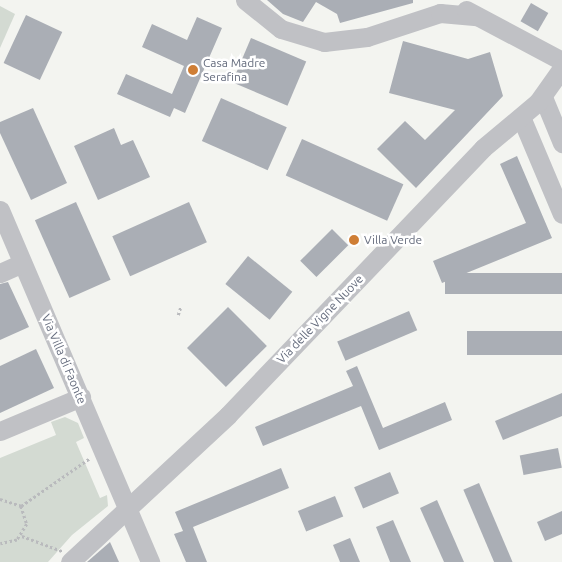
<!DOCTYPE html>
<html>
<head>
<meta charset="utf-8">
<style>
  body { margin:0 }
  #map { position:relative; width:562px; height:562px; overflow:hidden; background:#f3f4f0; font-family:Ubuntu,sans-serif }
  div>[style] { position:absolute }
  .green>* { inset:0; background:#d3dad2 }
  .building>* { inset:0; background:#aaaeb5; transform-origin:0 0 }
  .path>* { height:2.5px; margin-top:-1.25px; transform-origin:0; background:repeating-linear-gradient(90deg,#b9babd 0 2.5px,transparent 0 5px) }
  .minor>* { height:19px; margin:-9.5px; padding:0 9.5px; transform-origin:9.5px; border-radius:9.5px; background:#c0c1c5 }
  .dots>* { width:14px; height:14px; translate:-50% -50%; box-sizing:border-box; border:2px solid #fff; border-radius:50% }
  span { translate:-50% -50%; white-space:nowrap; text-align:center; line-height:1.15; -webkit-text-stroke:5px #fff; paint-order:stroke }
  .poi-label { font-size:12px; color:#666d7e }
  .left { translate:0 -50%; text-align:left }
  .street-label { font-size:12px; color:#666d7e }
</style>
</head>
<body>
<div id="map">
  <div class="green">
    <i style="clip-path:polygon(0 6px,15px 14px,0 48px)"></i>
    <i style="clip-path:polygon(65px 417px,78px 423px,84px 438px,76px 442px,100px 498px,107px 495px,108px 506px,72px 535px,48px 562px,0 562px,0 458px,56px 435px,51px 422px)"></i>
  </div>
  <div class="building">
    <i style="clip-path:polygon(267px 0,413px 0,413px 3px,340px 23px,337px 14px,316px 2px,303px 22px,283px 14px)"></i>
    <i style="left:531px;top:3px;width:20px;height:21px;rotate:30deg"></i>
    <i style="left:26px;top:15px;width:40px;height:53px;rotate:25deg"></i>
    <i style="clip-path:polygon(197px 17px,222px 28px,185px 113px,174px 108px,170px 117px,117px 94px,126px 74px,172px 94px,184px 66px,142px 47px,152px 24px,187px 40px)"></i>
    <i style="left:251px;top:38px;width:60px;height:48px;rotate:23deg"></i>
    <i style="clip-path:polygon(403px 41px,468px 59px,490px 52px,503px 96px,416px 188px,377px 149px,405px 121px,425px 140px,455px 110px,389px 93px)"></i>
    <i style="left:221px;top:98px;width:72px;height:47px;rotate:24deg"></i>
    <i style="clip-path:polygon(33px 108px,67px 183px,31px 200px,0 133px,0 122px)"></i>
    <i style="clip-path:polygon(114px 128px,121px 145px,133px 140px,150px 177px,98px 200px,74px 146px)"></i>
    <i style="left:302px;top:139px;width:111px;height:40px;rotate:24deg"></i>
    <i style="clip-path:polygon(517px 156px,552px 238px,442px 283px,433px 261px,526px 223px,500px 164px)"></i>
    <i style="left:76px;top:202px;width:85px;height:45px;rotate:66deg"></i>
    <i style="left:189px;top:202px;width:44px;height:84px;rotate:66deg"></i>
    <i style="left:332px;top:229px;width:23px;height:45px;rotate:45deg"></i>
    <i style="left:248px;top:256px;width:57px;height:36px;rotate:39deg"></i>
    <i style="left:562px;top:273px;width:21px;height:117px;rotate:90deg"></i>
    <i style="clip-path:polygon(8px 282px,29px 327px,0 340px,0 284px)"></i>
    <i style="left:228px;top:307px;width:55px;height:58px;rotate:45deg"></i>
    <i style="left:409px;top:311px;width:21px;height:78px;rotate:67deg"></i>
    <i style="left:562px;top:331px;width:24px;height:95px;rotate:90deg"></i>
    <i style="clip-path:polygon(36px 349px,54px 388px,0 413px,0 366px)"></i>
    <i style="clip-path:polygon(357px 366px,383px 428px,445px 402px,452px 420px,379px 450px,361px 406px,263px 446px,255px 427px,353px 386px,346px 371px)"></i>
    <i style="clip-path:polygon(562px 393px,562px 416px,503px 440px,495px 421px)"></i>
    <i style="left:558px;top:448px;width:20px;height:39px;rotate:79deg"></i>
    <i style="clip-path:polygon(281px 468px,289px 488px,193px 527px,207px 562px,186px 562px,174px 534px,183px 531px,175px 512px)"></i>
    <i style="left:390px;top:472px;width:23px;height:39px;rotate:67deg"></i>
    <i style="left:479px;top:483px;width:86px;height:17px;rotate:67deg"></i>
    <i style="left:335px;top:496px;width:22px;height:40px;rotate:68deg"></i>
    <i style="clip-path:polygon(437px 500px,464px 562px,444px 562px,420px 508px)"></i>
    <i style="clip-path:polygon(562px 511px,562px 534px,545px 541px,537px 522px)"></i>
    <i style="clip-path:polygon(393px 520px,411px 562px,390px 562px,376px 527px)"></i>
    <i style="clip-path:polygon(350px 538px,360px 562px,340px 562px,333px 545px)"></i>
    <i style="clip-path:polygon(110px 542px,119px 562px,87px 562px)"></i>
  </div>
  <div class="path">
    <i style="left:178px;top:315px;width:9px;rotate:-72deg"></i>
    <i style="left:0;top:499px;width:22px;rotate:18deg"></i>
    <i style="left:21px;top:506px;width:19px;rotate:72deg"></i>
    <i style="left:27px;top:524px;width:19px;rotate:122deg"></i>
    <i style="left:17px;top:540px;width:17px;rotate:167deg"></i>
    <i style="left:21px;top:506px;width:84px;rotate:-34.8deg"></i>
    <i style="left:22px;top:536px;width:43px;rotate:20.6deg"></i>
  </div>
  <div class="minor">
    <i style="left:245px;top:0;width:46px;rotate:38.9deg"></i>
    <i style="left:281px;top:29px;width:45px;rotate:16.8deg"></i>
    <i style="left:324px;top:42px;width:43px;rotate:-6.6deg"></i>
    <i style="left:367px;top:37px;width:77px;rotate:-18.2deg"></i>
    <i style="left:440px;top:13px;width:37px;rotate:5deg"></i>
    <i style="left:466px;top:10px;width:109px;rotate:28deg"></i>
    <i style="left:543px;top:97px;width:50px;rotate:67.6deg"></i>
    <i style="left:521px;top:117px;width:105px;rotate:67.1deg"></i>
    <i style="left:0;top:210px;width:383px;rotate:66.9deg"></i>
    <i style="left:0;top:273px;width:24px;rotate:-24deg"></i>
    <i style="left:0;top:431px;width:88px;rotate:-22.8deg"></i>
    <i style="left:70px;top:562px;width:216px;rotate:-42.9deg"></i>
    <i style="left:228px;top:415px;width:369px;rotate:-46.3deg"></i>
    <i style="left:483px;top:148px;width:72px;rotate:-39.9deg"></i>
    <i style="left:538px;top:102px;width:42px;rotate:-54.8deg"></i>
  </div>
  <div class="dots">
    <i style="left:193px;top:70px;background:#cf7e35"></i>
    <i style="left:354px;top:240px;background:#cf7e35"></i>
  </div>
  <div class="poi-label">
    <span class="left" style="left:203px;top:70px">Casa Madre<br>Serafina</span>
    <span class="left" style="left:364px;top:240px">Villa Verde</span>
  </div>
  <div class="street-label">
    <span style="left:320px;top:319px;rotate:-46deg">Via delle Vigne Nuove</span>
    <span style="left:64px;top:359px;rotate:67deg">Via Villa di Faonte</span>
  </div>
</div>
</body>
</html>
